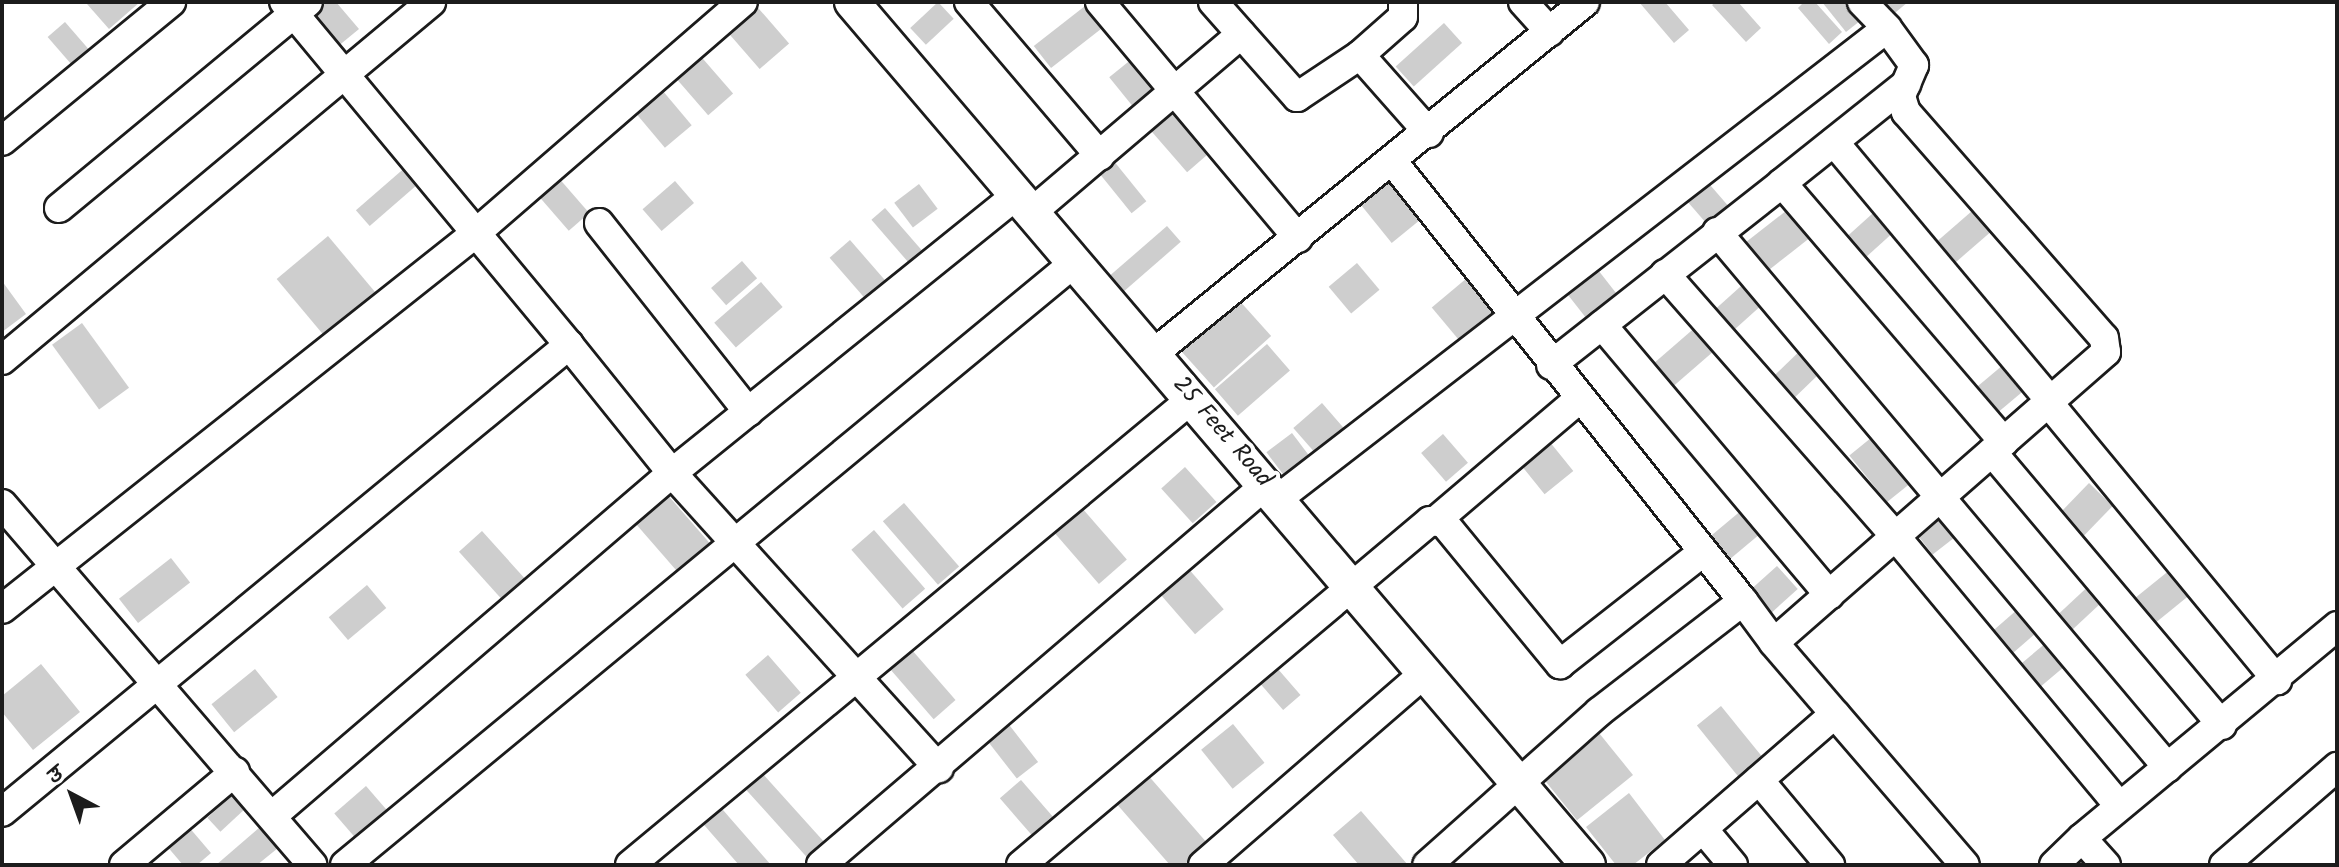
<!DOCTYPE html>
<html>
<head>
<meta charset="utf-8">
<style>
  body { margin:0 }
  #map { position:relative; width:2339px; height:867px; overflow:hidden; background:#fff; font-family:Kalam,"Playpen Sans Deva",sans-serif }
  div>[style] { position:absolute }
  .building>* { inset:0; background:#cecece; transform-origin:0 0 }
  .roads { filter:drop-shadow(2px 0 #1c1c1c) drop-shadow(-2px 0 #1c1c1c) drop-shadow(0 2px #1c1c1c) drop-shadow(0 -2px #1c1c1c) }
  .minor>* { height:28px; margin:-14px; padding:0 14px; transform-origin:14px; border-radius:14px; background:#fff }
  .tertiary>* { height:34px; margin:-17px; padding:0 17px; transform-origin:17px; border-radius:17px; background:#fff }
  span { translate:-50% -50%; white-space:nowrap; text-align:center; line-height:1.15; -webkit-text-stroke:8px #fff; paint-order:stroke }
  .street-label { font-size:24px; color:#1c1c1c }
  .frame { position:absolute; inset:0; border:4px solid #1c1c1c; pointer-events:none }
  .north { position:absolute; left:32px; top:755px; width:80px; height:80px; -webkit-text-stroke:6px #fff; paint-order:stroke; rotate:319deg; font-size:22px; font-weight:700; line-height:32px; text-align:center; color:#1c1c1c }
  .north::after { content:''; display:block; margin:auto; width:28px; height:36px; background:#1c1c1c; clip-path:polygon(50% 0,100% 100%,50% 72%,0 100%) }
</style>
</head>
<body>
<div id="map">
  <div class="building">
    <i style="clip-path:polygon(140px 2px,109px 29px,87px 4px,89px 2px)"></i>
    <i style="clip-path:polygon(314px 2px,336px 2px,359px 29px,331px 52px,299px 14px)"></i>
    <i style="left:753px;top:2px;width:55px;height:39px;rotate:49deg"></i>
    <i style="left:938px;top:2px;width:23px;height:38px;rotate:47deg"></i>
    <i style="clip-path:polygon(1639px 2px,1665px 2px,1689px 30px,1674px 43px)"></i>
    <i style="clip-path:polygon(1716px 2px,1738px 2px,1761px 28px,1746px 42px,1712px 5px)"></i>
    <i style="clip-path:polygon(1804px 2px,1815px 2px,1842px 32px,1829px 44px,1798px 8px)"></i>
    <i style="clip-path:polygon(1822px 2px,1853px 2px,1865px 17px,1846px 32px)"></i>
    <i style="clip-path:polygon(1867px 2px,1908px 2px,1884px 22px)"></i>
    <i style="left:1085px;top:6px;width:28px;height:65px;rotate:52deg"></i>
    <i style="left:65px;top:22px;width:46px;height:23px;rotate:49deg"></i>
    <i style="left:1444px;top:23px;width:27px;height:65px;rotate:48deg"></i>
    <i style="left:697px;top:52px;width:55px;height:33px;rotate:49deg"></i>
    <i style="left:1138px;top:54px;width:43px;height:37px;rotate:51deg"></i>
    <i style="left:657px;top:84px;width:54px;height:35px;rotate:50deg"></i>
    <i style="left:1175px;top:102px;width:61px;height:37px;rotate:49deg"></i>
    <i style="left:1113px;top:160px;width:53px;height:19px;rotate:51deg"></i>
    <i style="left:408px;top:165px;width:21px;height:69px;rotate:49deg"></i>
    <i style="left:1388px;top:170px;width:59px;height:43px;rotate:51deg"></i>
    <i style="left:557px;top:176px;width:49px;height:27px;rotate:49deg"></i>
    <i style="left:1704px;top:178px;width:44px;height:28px;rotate:49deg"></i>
    <i style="left:675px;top:181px;width:29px;height:43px;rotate:49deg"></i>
    <i style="left:919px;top:184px;width:31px;height:31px;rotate:53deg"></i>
    <i style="left:1882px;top:205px;width:28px;height:59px;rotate:48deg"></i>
    <i style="left:1791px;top:207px;width:36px;height:61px;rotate:52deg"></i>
    <i style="left:885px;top:208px;width:58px;height:18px;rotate:49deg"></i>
    <i style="left:1972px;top:211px;width:28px;height:53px;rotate:49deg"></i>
    <i style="left:1167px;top:226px;width:21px;height:76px;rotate:49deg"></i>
    <i style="left:328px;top:236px;width:84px;height:67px;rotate:50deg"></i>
    <i style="left:850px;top:240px;width:61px;height:27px;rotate:49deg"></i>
    <i style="left:742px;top:261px;width:23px;height:41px;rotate:49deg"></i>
    <i style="left:1591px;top:261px;width:54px;height:39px;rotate:52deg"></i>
    <i style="left:1357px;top:263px;width:35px;height:37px;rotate:50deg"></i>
    <i style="left:1467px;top:278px;width:42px;height:46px;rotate:50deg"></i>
    <i style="left:1750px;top:278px;width:28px;height:52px;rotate:48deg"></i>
    <i style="clip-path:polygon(2px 281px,26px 314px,2px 332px)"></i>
    <i style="left:761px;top:282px;width:33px;height:62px;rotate:49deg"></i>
    <i style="left:1237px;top:298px;width:51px;height:77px;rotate:48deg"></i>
    <i style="left:82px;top:323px;width:80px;height:37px;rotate:54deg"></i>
    <i style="left:1698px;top:325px;width:30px;height:60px;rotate:49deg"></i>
    <i style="left:1808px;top:343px;width:30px;height:60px;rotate:46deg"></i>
    <i style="left:1267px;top:344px;width:35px;height:69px;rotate:49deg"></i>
    <i style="left:2009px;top:360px;width:33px;height:56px;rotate:50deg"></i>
    <i style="left:1322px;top:403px;width:40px;height:38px;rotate:49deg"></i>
    <i style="left:1882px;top:429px;width:60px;height:42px;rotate:51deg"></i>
    <i style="left:1292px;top:433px;width:38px;height:32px;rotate:53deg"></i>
    <i style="left:1443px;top:434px;width:38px;height:29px;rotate:49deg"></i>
    <i style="left:1545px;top:436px;width:45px;height:37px;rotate:51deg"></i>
    <i style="left:1185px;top:467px;width:47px;height:32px;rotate:48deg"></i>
    <i style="left:2089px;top:483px;width:33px;height:44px;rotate:44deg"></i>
    <i style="left:666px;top:493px;width:72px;height:43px;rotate:49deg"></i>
    <i style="left:1075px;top:500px;width:79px;height:37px;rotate:49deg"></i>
    <i style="left:904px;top:503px;width:84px;height:28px;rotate:49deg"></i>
    <i style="left:1749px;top:504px;width:30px;height:62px;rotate:50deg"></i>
    <i style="left:1938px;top:511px;width:31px;height:31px;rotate:52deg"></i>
    <i style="left:874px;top:530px;width:78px;height:30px;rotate:49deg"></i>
    <i style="left:482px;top:531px;width:67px;height:31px;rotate:48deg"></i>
    <i style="left:171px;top:558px;width:31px;height:66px;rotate:52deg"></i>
    <i style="left:2176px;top:565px;width:32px;height:55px;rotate:51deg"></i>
    <i style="left:1777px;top:566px;width:31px;height:36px;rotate:48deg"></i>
    <i style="left:1187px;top:567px;width:56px;height:38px;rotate:49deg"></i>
    <i style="left:2095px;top:580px;width:21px;height:59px;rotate:47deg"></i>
    <i style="left:367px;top:585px;width:30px;height:50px;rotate:50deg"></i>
    <i style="left:2026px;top:602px;width:30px;height:54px;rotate:49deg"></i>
    <i style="left:905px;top:642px;width:77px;height:29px;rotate:49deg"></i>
    <i style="left:2047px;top:642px;width:30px;height:33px;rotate:50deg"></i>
    <i style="left:768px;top:655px;width:50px;height:30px;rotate:49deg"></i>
    <i style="left:1271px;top:661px;width:45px;height:23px;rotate:49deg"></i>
    <i style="clip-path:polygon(41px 664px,80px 712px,33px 750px,2px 712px,2px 696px)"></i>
    <i style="left:255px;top:669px;width:36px;height:56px;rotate:51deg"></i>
    <i style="left:1721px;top:706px;width:67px;height:31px;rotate:51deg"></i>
    <i style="left:1003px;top:717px;width:57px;height:27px;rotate:52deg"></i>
    <i style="left:1233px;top:724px;width:50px;height:41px;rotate:51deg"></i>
    <i style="left:1599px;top:733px;width:54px;height:72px;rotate:51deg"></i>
    <i style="clip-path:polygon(1140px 766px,1208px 844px,1184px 865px,1170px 865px,1108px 794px)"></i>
    <i style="left:762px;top:773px;width:99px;height:23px;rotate:48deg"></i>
    <i style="left:1021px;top:780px;width:48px;height:28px;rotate:49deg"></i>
    <i style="left:366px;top:786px;width:33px;height:42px;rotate:49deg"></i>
    <i style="clip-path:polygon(1629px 793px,1665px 840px,1633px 865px,1616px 865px,1586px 827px)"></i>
    <i style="left:233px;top:794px;width:19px;height:35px;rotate:47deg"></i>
    <i style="clip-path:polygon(716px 802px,771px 865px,739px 865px,698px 818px)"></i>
    <i style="clip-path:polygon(1361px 811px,1408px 865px,1359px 865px,1333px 835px)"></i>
    <i style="clip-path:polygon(182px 819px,211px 853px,197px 865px,183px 865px,160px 838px)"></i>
    <i style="clip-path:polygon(260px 827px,278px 848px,257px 865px,216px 865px)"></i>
  </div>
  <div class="roads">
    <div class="minor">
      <i style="left:969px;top:2px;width:202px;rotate:49.6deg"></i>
      <i style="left:1100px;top:2px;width:308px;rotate:50deg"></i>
      <i style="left:1213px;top:2px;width:127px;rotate:48.5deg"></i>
      <i style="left:1297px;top:97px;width:76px;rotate:-33.7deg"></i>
      <i style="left:1360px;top:55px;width:104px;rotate:48.5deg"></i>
      <i style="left:1523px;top:2px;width:40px;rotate:48deg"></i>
      <i style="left:1862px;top:2px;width:36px;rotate:46deg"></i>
      <i style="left:1360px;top:55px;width:57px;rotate:-41.5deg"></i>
      <i style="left:1403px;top:17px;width:15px;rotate:-90deg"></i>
      <i style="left:2px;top:141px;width:219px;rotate:-39.4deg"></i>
      <i style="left:1834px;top:142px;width:335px;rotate:50.1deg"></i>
      <i style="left:1393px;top:162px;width:561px;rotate:51.44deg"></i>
      <i style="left:1782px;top:183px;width:159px;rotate:-38.6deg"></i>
      <i style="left:59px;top:208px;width:323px;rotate:-39.6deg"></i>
      <i style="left:1031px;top:213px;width:276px;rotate:-40.4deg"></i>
      <i style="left:599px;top:223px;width:241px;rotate:51.7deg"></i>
      <i style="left:1717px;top:232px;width:700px;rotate:49.92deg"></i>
      <i style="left:1665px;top:274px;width:350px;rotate:48.7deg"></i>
      <i style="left:1896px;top:537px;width:349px;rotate:50.3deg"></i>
      <i style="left:1602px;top:325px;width:353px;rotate:49.9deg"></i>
      <i style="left:569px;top:345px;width:164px;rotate:51.2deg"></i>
      <i style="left:672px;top:473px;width:398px;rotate:47.9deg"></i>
      <i style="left:1153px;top:354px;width:557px;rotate:-39.17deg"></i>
      <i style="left:2px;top:360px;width:559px;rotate:-39.84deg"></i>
      <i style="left:1551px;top:365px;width:294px;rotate:-38.2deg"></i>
      <i style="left:1782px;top:183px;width:341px;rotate:49.4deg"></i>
      <i style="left:2047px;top:401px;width:362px;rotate:50.5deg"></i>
      <i style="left:1992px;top:452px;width:357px;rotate:49.9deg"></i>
      <i style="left:1279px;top:498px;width:768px;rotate:-37.7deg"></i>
      <i style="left:1887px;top:28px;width:46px;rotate:53.9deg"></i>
      <i style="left:1914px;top:65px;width:34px;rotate:113deg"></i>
      <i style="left:1901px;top:96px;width:17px;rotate:73deg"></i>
      <i style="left:1906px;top:112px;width:300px;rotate:48.8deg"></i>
      <i style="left:2104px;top:338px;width:14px;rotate:82deg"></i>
      <i style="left:2106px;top:352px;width:441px;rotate:138.8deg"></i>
      <i style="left:1774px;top:643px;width:52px;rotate:-126.4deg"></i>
      <i style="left:1743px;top:601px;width:182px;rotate:142.4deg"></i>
      <i style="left:1599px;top:712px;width:230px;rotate:138.3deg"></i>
      <i style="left:2px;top:504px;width:476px;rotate:49.3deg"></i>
      <i style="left:1438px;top:519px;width:185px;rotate:-40.4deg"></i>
      <i style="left:2px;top:609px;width:605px;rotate:-38.42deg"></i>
      <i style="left:476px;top:233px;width:353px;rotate:-40.9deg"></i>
      <i style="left:1835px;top:714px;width:199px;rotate:49.3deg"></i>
      <i style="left:1759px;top:780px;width:111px;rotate:50.1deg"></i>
      <i style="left:2px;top:812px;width:735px;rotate:-39.48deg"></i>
      <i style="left:569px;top:345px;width:446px;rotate:-129.7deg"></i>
      <i style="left:272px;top:816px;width:527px;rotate:-40.61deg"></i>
      <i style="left:672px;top:473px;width:443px;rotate:-38.9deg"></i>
      <i style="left:1703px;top:829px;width:47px;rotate:50.2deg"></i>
      <i style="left:124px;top:865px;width:145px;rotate:-40deg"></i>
      <i style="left:345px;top:865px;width:945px;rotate:-39.55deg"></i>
      <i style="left:630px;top:865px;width:731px;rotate:-39.68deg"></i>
      <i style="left:821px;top:865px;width:587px;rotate:-40.51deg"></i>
      <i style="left:1021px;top:865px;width:534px;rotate:-40.07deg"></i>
      <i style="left:1430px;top:521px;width:14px;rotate:8deg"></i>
      <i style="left:1444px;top:523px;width:183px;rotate:50.6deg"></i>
      <i style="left:1560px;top:664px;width:182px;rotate:-38.1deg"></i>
      <i style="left:1203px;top:865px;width:295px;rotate:-40.9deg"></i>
      <i style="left:1661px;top:865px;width:230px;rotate:-41deg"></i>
      <i style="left:1835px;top:714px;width:94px;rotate:-130.7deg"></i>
      <i style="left:2054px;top:865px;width:39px;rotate:-44deg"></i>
      <i style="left:2106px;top:865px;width:36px;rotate:-132deg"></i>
      <i style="left:2082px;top:838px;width:332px;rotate:-39.7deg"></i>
      <i style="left:2224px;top:865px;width:150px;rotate:-40.9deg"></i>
    </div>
    <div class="tertiary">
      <i style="left:852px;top:2px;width:1134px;rotate:49.54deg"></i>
    </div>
  </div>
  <div class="street-label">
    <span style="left:1222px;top:432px;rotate:49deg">25 Feet Road</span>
  </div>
  <div class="frame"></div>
  <div class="north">उ</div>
</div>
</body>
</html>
